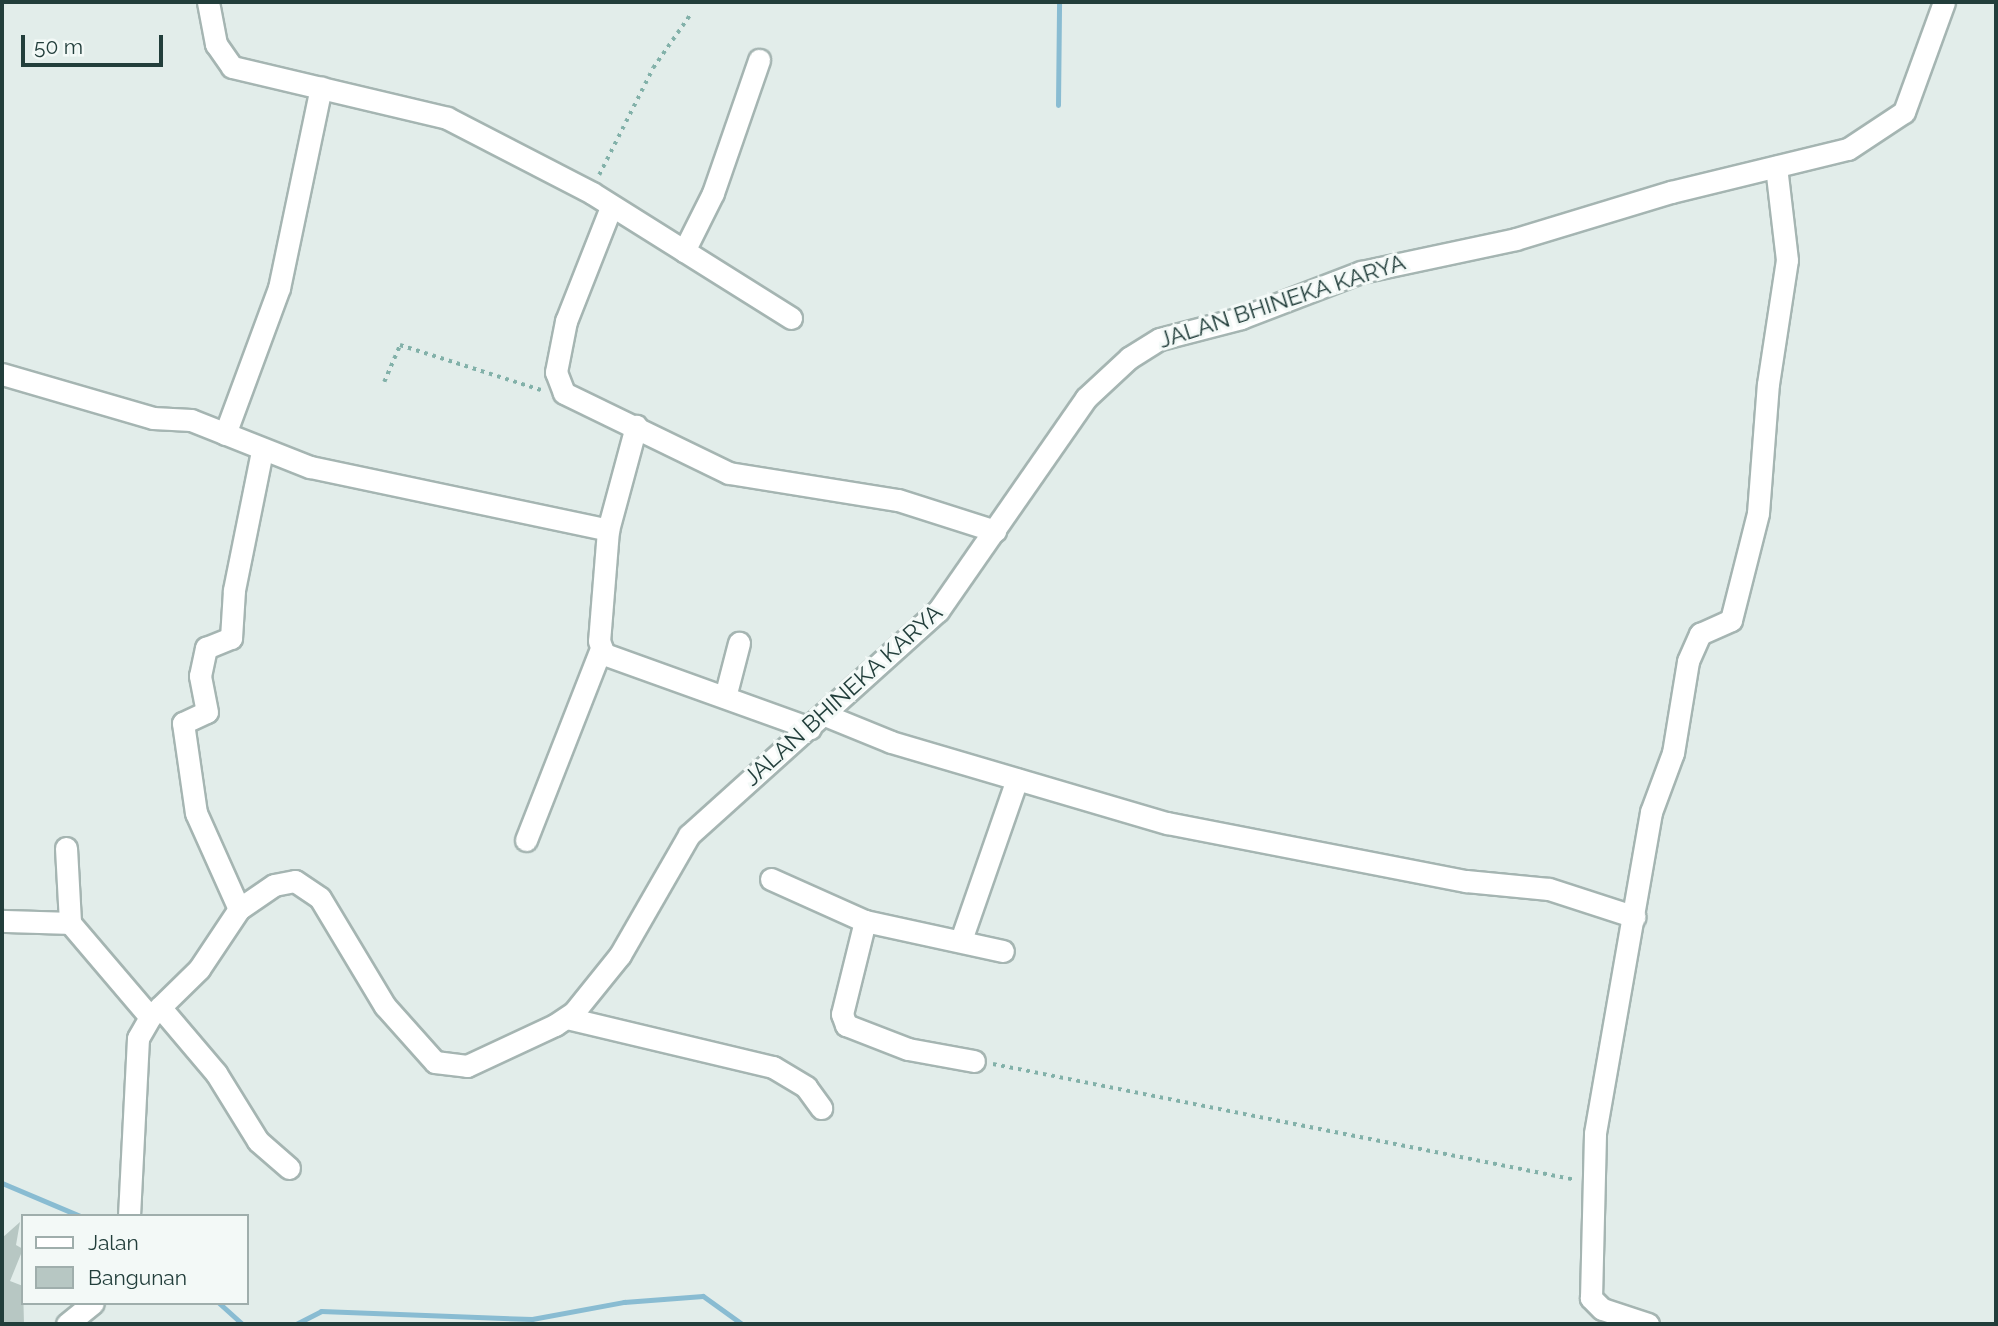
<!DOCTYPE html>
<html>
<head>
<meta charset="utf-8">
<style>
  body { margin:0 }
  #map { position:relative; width:1998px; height:1326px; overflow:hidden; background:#e2edea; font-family:Raleway,sans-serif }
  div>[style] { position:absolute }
  .stream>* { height:5px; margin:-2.5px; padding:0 2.5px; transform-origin:2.5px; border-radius:2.5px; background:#89bcd2 }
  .building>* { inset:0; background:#b7c7c3 }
  .path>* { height:3.5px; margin-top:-1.75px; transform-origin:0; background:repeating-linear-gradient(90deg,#82b1a9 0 3.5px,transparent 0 8.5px) }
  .roads { filter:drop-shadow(2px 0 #a5b5b2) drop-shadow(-2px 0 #a5b5b2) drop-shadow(0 2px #a5b5b2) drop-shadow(0 -2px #a5b5b2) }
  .minor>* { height:21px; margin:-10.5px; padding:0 10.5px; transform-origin:10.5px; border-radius:10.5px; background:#fff }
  span { translate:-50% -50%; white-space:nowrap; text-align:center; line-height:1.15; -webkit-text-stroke:6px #f3f9f7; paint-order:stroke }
  .street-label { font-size:23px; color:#223e3b }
  .frame { position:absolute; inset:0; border:4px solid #223e3b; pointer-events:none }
  .legend { position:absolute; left:21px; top:1214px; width:228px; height:91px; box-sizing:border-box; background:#f3f9f7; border:2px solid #9faeac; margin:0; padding:9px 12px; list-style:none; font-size:21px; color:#223e3b }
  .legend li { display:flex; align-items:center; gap:14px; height:35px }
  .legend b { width:35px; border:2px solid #9faeac }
  .scale { position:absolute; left:21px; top:35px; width:142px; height:32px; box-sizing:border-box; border:4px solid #223e3b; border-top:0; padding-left:9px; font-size:21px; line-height:24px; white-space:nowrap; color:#223e3b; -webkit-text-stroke:5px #f3f9f7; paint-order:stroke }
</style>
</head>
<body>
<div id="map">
  <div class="stream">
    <i style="left:1058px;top:105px;width:103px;rotate:-89.4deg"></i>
    <i style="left:2px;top:1183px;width:85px;rotate:22.9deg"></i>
    <i style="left:219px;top:1303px;width:31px;rotate:42deg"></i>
    <i style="left:296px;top:1324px;width:28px;rotate:-27deg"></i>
    <i style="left:321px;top:1311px;width:211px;rotate:2.2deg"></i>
    <i style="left:532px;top:1319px;width:94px;rotate:-10.5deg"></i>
    <i style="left:624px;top:1302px;width:79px;rotate:-4.3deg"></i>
    <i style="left:703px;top:1296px;width:48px;rotate:35.7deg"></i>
  </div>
  <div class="building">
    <i style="clip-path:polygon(20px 1222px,16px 1245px,23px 1249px,10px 1281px,23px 1286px,24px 1324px,2px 1324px,2px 1238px)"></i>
  </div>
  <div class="path">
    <i style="left:599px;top:175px;width:120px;rotate:-63.2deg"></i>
    <i style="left:653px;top:68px;width:65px;rotate:-55.1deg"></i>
    <i style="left:384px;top:382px;width:40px;rotate:-66.6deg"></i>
    <i style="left:400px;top:345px;width:148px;rotate:17.7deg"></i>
    <i style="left:993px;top:1064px;width:594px;rotate:11.25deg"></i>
  </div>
  <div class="roads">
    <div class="minor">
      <i style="left:208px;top:2px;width:43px;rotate:79.2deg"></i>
      <i style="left:216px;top:44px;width:28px;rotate:55deg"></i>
      <i style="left:232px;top:67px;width:221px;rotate:13.3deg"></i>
      <i style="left:447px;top:118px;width:163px;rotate:27.3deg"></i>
      <i style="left:592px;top:193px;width:235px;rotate:32.1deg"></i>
      <i style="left:611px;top:207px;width:123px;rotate:111.5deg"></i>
      <i style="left:566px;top:321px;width:52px;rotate:101.1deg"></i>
      <i style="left:556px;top:372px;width:22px;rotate:69deg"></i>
      <i style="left:564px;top:393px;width:183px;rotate:25.9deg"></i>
      <i style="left:729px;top:473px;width:171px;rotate:9.1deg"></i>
      <i style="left:898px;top:500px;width:102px;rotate:17.7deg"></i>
      <i style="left:684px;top:251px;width:65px;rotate:-63.4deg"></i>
      <i style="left:713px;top:193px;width:141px;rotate:-70.9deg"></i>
      <i style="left:2px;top:374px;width:157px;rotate:16.2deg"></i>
      <i style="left:153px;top:418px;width:38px;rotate:3deg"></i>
      <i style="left:191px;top:420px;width:128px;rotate:21.6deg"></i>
      <i style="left:310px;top:467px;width:305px;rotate:11.9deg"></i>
      <i style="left:608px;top:530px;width:111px;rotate:94.6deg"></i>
      <i style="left:599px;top:641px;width:14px;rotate:69deg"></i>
      <i style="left:604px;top:654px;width:219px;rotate:19.8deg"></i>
      <i style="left:225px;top:434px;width:156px;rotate:-69.7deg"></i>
      <i style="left:279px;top:288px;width:205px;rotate:-78.2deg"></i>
      <i style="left:608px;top:530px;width:108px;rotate:-74.9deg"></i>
      <i style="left:725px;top:697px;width:56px;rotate:-75.5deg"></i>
      <i style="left:825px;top:715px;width:71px;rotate:22.2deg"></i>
      <i style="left:891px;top:742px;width:288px;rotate:16.4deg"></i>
      <i style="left:1167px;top:823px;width:305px;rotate:11deg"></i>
      <i style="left:1466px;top:881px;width:83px;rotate:5.5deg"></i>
      <i style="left:1549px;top:889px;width:90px;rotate:18deg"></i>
      <i style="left:526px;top:840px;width:205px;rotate:-68.6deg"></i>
      <i style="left:66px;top:848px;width:75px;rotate:86.9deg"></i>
      <i style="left:70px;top:923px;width:123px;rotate:49.6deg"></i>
      <i style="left:771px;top:879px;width:103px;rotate:24.1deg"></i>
      <i style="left:865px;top:921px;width:141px;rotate:12.3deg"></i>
      <i style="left:239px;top:909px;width:105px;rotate:-114.1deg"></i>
      <i style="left:196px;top:813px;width:91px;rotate:-98.2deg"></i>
      <i style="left:183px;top:723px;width:26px;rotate:-25deg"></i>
      <i style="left:207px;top:712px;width:37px;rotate:-101deg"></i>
      <i style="left:200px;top:676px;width:29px;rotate:-78deg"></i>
      <i style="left:206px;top:648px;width:27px;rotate:-22deg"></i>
      <i style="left:231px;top:638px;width:48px;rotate:-86.4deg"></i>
      <i style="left:234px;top:590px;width:142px;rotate:-78.6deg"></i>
      <i style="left:2px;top:921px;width:68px;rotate:1.7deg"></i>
      <i style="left:865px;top:921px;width:96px;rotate:103.9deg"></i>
      <i style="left:842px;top:1014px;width:12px;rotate:70deg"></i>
      <i style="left:846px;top:1025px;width:66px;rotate:21.2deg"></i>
      <i style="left:908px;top:1049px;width:67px;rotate:10.3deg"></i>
      <i style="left:961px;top:940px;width:170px;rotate:-70.8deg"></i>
      <i style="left:160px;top:1007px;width:87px;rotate:49.7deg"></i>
      <i style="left:216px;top:1073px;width:80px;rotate:58.3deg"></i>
      <i style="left:258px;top:1141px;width:41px;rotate:41.1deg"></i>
      <i style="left:567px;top:1018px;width:212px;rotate:13.4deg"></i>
      <i style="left:773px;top:1067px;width:39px;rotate:31deg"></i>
      <i style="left:806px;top:1087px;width:26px;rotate:54deg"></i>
      <i style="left:129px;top:1216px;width:178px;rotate:-87.1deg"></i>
      <i style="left:138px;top:1038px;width:24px;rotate:-60deg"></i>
      <i style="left:150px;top:1017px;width:69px;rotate:-44.4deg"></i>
      <i style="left:199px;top:969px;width:72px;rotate:-56.3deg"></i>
      <i style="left:239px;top:909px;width:42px;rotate:-34.4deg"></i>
      <i style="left:274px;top:885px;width:21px;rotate:-11deg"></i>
      <i style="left:295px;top:881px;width:30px;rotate:34deg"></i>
      <i style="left:320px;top:898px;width:126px;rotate:59deg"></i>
      <i style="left:385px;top:1006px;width:75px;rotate:48.2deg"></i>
      <i style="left:435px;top:1062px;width:32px;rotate:7deg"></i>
      <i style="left:467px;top:1066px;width:97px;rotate:-25deg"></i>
      <i style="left:555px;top:1025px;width:23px;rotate:-34deg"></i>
      <i style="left:574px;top:1012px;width:73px;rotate:-51.1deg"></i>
      <i style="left:620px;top:955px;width:138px;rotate:-60.1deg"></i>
      <i style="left:689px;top:835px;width:335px;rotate:-42deg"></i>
      <i style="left:938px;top:611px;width:259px;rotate:-55.2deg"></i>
      <i style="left:1086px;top:398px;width:59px;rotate:-42.9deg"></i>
      <i style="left:1129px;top:358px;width:36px;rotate:-32deg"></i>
      <i style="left:1160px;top:339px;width:84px;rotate:-14.5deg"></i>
      <i style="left:1241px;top:318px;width:129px;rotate:-21deg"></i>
      <i style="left:1361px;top:272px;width:158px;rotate:-12deg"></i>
      <i style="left:1516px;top:239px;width:162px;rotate:-16.9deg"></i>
      <i style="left:1671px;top:192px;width:182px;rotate:-13.7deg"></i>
      <i style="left:1848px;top:149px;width:67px;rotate:-33.5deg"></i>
      <i style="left:1904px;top:112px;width:117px;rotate:-70deg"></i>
      <i style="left:67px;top:1324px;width:33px;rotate:-39deg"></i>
      <i style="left:1648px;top:1324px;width:48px;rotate:-161.9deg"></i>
      <i style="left:1602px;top:1309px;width:16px;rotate:-135deg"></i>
      <i style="left:1591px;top:1298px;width:165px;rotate:-88.6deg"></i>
      <i style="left:1595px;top:1133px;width:326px;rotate:-80.1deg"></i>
      <i style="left:1651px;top:812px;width:63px;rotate:-69.6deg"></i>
      <i style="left:1673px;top:753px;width:93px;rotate:-80.7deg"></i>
      <i style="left:1688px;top:661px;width:30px;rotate:-66deg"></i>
      <i style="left:1700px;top:634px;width:34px;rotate:-24deg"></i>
      <i style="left:1731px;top:620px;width:110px;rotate:-75.8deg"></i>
      <i style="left:1758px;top:513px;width:129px;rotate:-85.6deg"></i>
      <i style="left:1768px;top:384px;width:125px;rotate:-81.3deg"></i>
      <i style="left:1787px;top:260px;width:94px;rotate:-96.7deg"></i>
    </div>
  </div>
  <div class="street-label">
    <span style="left:1282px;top:301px;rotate:-18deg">JALAN BHINEKA KARYA</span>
    <span style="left:843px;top:695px;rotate:-42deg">JALAN BHINEKA KARYA</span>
  </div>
  <div class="frame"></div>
  <ul class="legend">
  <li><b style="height:9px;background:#fff"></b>Jalan</li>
  <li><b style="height:19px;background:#b7c7c3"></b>Bangunan</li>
  </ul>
  <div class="scale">50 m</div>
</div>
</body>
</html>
